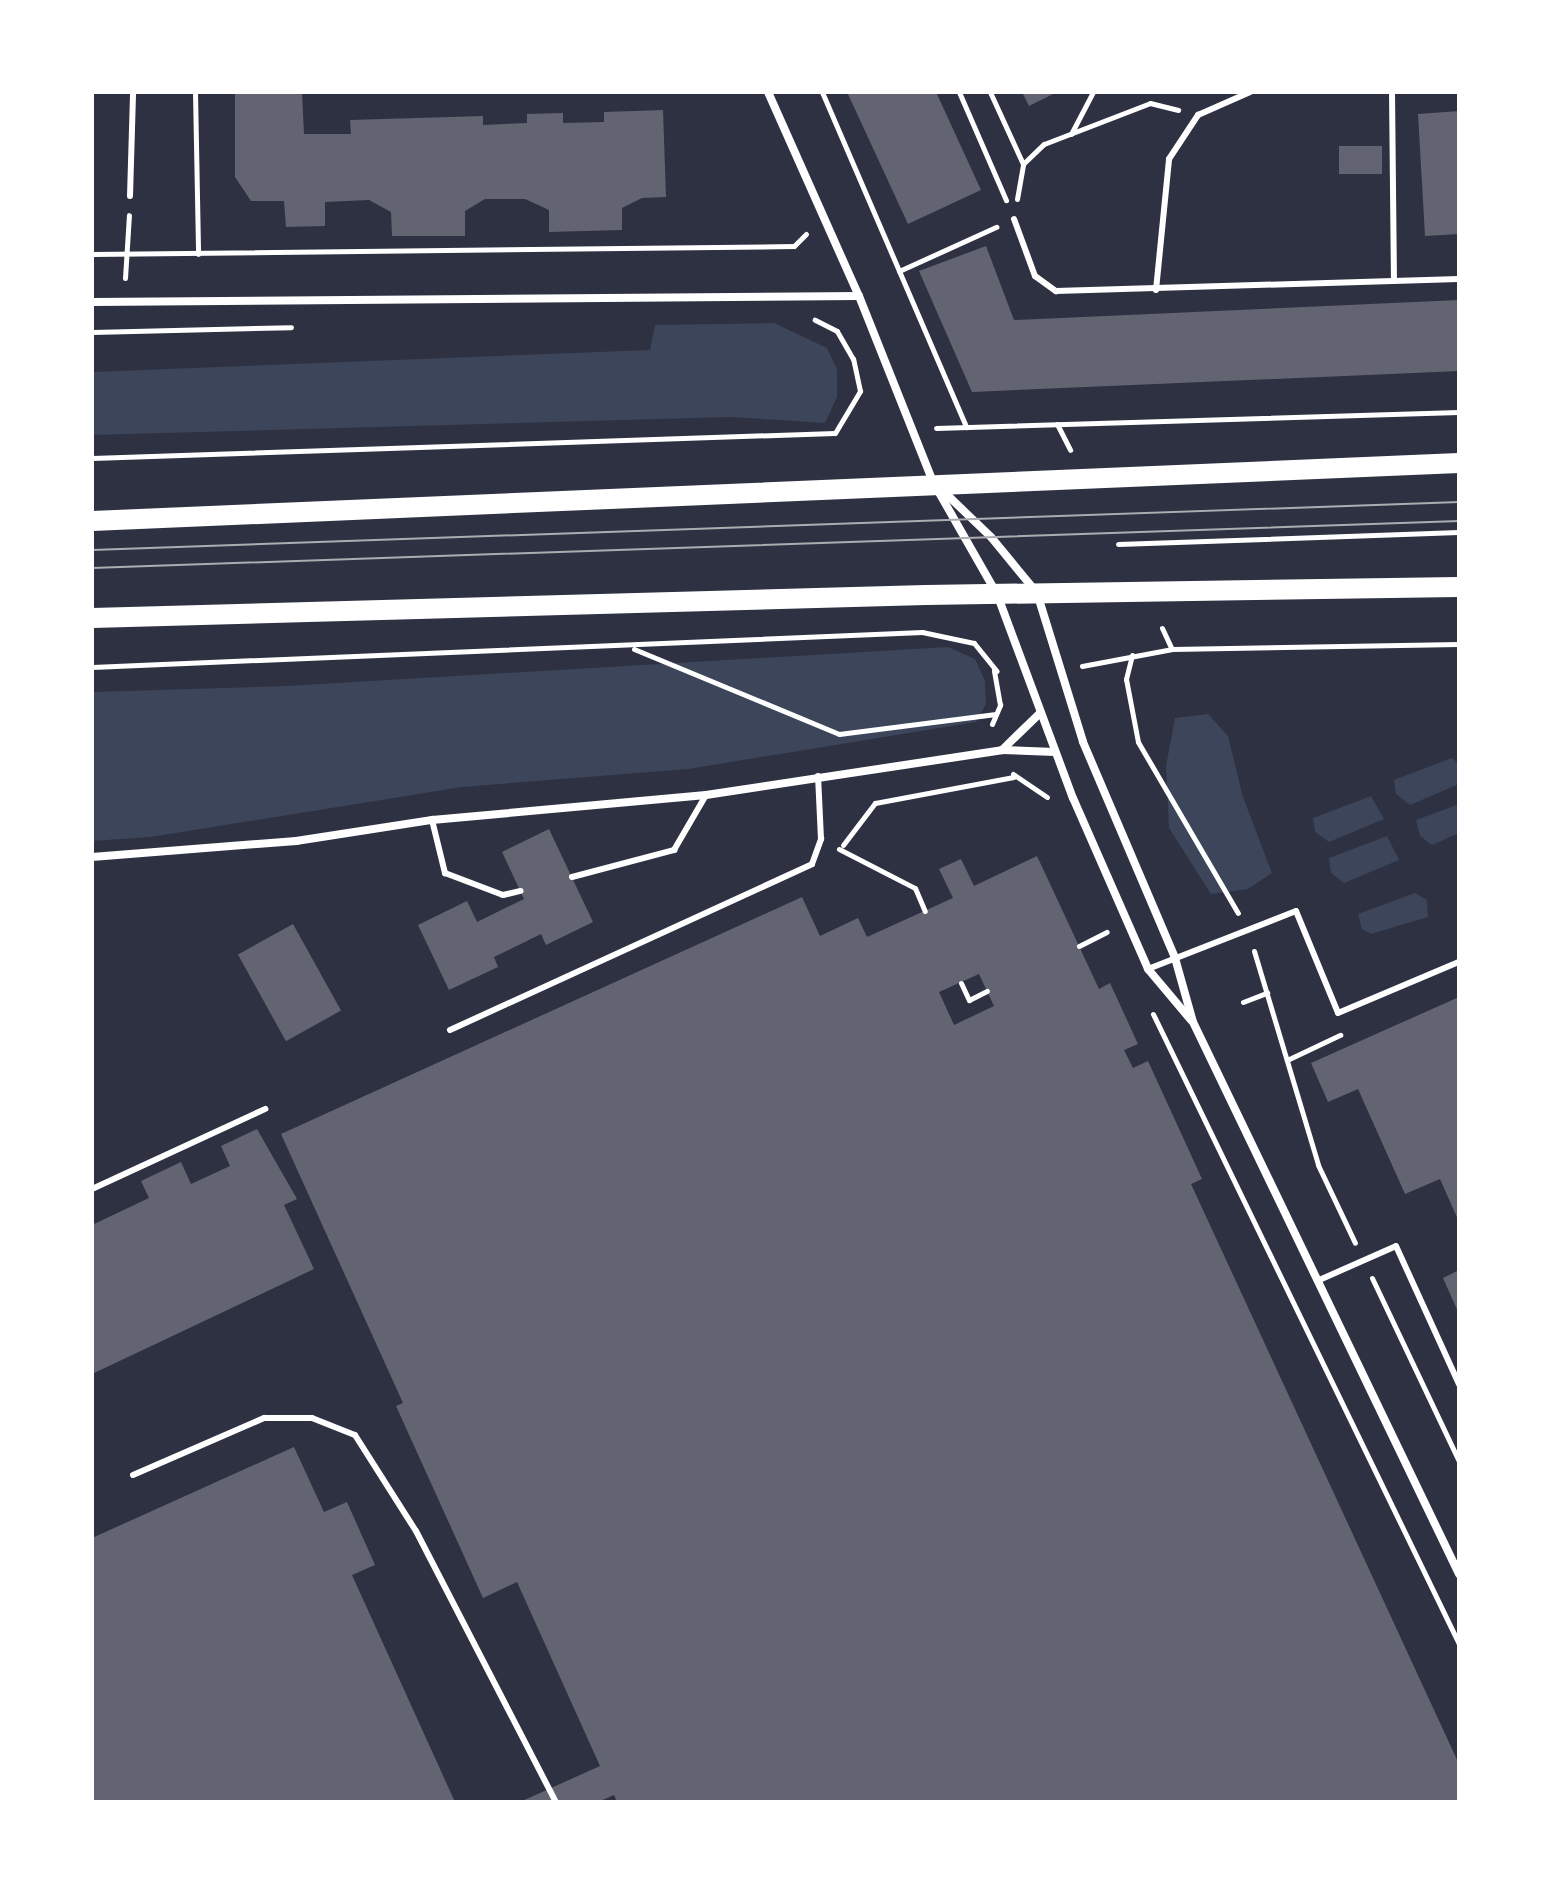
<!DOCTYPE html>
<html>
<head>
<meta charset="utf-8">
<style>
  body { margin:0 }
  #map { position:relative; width:1551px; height:1894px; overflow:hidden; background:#2d3142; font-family:Arial,sans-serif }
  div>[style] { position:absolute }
  .green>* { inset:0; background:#3c4559 }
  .building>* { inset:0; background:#626471; transform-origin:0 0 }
  .path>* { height:5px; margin:-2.5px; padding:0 2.5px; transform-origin:2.5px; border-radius:2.5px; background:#fff }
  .service>* { height:6px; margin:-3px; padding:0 3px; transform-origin:3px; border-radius:3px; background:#fff }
  .minor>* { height:8px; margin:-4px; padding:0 4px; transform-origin:4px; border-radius:4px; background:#fff }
  .primary>* { height:20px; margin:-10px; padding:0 10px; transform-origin:10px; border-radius:10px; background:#fff }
  .tram>* { height:2px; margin:-1px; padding:0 1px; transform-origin:1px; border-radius:1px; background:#abadb3 }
  span { translate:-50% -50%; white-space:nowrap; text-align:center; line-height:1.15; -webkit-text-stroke:6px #fff; paint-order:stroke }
  .frame { position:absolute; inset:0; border:94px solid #fff; pointer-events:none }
</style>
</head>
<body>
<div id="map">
  <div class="green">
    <i style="clip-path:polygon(774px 323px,827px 348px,837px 369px,837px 397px,825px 423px,732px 417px,92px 435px,92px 372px,650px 350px,655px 325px)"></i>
    <i style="clip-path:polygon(948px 647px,975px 659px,985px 681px,986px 704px,976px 722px,688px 769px,462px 787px,151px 837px,92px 841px,92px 692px,286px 686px)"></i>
    <i style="clip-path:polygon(1208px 714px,1228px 736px,1243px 797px,1272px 873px,1248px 889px,1211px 894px,1169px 828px,1166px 766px,1175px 718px)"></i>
    <i style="clip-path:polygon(1452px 758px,1459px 764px,1459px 784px,1410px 805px,1396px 794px,1394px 780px)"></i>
    <i style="clip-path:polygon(1371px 796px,1384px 819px,1329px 842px,1315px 832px,1313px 818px)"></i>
    <i style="clip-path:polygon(1459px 804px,1459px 833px,1432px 845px,1420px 836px,1416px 820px)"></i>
    <i style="clip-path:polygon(1387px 836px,1399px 860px,1344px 883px,1331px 873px,1329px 858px)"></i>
    <i style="clip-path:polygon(1415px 893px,1427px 900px,1428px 917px,1371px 934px,1362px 929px,1358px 914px)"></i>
  </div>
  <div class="building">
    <i style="clip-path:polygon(235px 92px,302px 92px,304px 134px,351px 134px,350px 120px,483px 116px,483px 125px,527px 123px,527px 114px,563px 113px,563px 123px,604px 122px,604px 112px,663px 110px,666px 197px,642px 198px,622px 208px,622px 230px,549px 232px,549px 210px,525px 199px,485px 199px,465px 211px,465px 236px,392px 236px,391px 212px,369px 200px,325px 202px,325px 226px,286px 227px,284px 201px,251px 201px,235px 177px)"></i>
    <i style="clip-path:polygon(847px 92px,936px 92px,981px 190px,908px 224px)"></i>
    <i style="clip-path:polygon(1022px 92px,1057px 92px,1029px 106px)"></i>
    <i style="clip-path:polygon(1459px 111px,1459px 234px,1425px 236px,1418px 114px)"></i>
    <i style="left:1339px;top:146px;width:43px;height:28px"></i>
    <i style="clip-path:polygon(986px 246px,1014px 320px,1459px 300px,1459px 371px,972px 392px,919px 271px)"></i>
    <i style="clip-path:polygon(549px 829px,593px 922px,546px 945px,541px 934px,494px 957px,498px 967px,449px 990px,418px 925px,467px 901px,477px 922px,524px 899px,502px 852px)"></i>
    <i style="clip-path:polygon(evenodd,1037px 856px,1099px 989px,1110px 983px,1138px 1044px,1124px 1050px,1133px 1068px,1148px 1061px,1202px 1179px,1191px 1184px,1459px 1764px,1459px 1802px,617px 1802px,614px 1795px,598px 1802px,520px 1802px,600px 1766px,517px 1582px,483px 1598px,396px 1406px,403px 1403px,281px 1134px,802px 897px,820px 936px,858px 918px,867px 937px,953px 898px,939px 869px,961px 859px,974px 886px,1037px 856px,979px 974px,994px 1006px,954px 1025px,939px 992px,979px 974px)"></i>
    <i style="left:293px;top:924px;width:99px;height:63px;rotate:61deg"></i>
    <i style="clip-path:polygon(1459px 997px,1459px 1222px,1440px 1179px,1405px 1194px,1358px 1089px,1328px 1102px,1311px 1063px)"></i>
    <i style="clip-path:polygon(257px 1129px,297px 1199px,284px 1205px,314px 1269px,92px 1374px,92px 1225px,149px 1198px,141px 1181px,181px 1162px,191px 1184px,230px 1166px,221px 1146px)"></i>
    <i style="clip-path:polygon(1459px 1270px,1459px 1314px,1443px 1278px)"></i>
    <i style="clip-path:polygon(294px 1447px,324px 1512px,347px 1502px,375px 1565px,352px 1575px,455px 1802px,92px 1802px,92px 1538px)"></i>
  </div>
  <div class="path">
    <i style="left:195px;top:92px;width:162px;rotate:88.9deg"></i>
    <i style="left:822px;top:92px;width:365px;rotate:66.7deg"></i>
    <i style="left:959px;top:92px;width:118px;rotate:66.5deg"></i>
    <i style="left:990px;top:92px;width:79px;rotate:65.4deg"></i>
    <i style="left:1071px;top:134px;width:47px;rotate:-62.4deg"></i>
    <i style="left:1017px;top:199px;width:36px;rotate:-80deg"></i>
    <i style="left:1023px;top:164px;width:29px;rotate:-44deg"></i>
    <i style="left:1044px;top:144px;width:114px;rotate:-21.1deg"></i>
    <i style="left:1150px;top:103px;width:29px;rotate:14deg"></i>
    <i style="left:92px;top:254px;width:702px;rotate:-0.65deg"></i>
    <i style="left:794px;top:246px;width:17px;rotate:-45deg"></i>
    <i style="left:899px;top:271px;width:107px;rotate:-24.4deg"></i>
    <i style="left:125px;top:278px;width:63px;rotate:-86.4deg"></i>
    <i style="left:92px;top:332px;width:199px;rotate:-1.4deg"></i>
    <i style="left:1057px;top:424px;width:29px;rotate:63deg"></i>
    <i style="left:936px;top:428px;width:523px;rotate:-1.75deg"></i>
    <i style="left:92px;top:458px;width:743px;rotate:-1.93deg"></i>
    <i style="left:835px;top:433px;width:49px;rotate:-59.2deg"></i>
    <i style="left:860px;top:391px;width:33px;rotate:-102deg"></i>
    <i style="left:853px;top:359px;width:32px;rotate:-120deg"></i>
    <i style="left:837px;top:331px;width:25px;rotate:-153deg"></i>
    <i style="left:1118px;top:544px;width:341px;rotate:-2deg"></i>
    <i style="left:1162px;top:628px;width:23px;rotate:65deg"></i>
    <i style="left:634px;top:649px;width:222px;rotate:22.5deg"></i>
    <i style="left:839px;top:734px;width:158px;rotate:-7.3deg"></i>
    <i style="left:1132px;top:655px;width:25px;rotate:104deg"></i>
    <i style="left:1126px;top:679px;width:64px;rotate:79.2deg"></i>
    <i style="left:1138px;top:742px;width:198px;rotate:59.7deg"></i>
    <i style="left:1082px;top:666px;width:92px;rotate:-10.7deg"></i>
    <i style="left:1172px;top:649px;width:287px;rotate:-1deg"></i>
    <i style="left:92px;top:667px;width:831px;rotate:-2.41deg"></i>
    <i style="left:922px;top:632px;width:53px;rotate:11.9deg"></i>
    <i style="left:974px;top:643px;width:36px;rotate:51deg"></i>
    <i style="left:992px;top:724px;width:21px;rotate:-67deg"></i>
    <i style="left:1000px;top:705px;width:35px;rotate:-100deg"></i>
    <i style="left:1013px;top:774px;width:41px;rotate:34.1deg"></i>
    <i style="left:843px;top:845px;width:53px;rotate:-52.7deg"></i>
    <i style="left:875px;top:803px;width:141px;rotate:-10.6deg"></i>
    <i style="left:839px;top:849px;width:85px;rotate:27.2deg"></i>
    <i style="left:915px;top:888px;width:25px;rotate:67deg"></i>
    <i style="left:1079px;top:946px;width:31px;rotate:-27deg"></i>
    <i style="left:1254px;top:951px;width:223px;rotate:73.3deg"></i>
    <i style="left:1318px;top:1165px;width:86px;rotate:64.6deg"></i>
    <i style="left:961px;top:983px;width:19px;rotate:65deg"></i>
    <i style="left:969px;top:1000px;width:20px;rotate:-27deg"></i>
    <i style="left:1243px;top:1002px;width:26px;rotate:-21deg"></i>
    <i style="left:1153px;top:1014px;width:700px;rotate:64.09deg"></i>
    <i style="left:1287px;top:1060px;width:59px;rotate:-25.3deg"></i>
    <i style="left:1372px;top:1278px;width:203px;rotate:64.6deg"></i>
  </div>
  <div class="service">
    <i style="left:1392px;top:92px;width:189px;rotate:89.4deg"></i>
    <i style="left:130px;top:196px;width:104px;rotate:-88.3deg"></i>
    <i style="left:1014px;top:219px;width:61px;rotate:69.8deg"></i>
    <i style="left:1035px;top:276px;width:26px;rotate:36deg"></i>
    <i style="left:1056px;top:291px;width:403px;rotate:-1.7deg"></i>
    <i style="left:1156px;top:290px;width:132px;rotate:-84.3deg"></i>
    <i style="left:1169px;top:159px;width:53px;rotate:-56.6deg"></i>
    <i style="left:1198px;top:115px;width:57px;rotate:-23.9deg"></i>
    <i style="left:432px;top:820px;width:55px;rotate:76.2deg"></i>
    <i style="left:445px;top:873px;width:62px;rotate:20.8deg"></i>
    <i style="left:503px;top:895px;width:18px;rotate:-13deg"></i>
    <i style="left:572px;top:877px;width:106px;rotate:-14.8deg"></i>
    <i style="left:674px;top:850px;width:64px;rotate:-59.8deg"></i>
    <i style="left:1148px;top:969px;width:159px;rotate:-21.4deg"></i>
    <i style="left:1296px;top:911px;width:110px;rotate:67.6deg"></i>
    <i style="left:1338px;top:1013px;width:131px;rotate:-22.9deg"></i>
    <i style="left:450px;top:1030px;width:398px;rotate:-24.6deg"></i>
    <i style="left:812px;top:864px;width:27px;rotate:-70deg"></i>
    <i style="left:821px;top:839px;width:63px;rotate:-92.7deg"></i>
    <i style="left:92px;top:1189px;width:191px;rotate:-24.8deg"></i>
    <i style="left:1317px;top:1281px;width:86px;rotate:-23.9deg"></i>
    <i style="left:1396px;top:1246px;width:152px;rotate:65.5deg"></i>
    <i style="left:133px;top:1475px;width:143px;rotate:-23.5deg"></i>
    <i style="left:264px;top:1418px;width:48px"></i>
    <i style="left:312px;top:1418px;width:46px;rotate:21.6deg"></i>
    <i style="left:355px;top:1435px;width:114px;rotate:57.6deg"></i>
    <i style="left:416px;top:1531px;width:305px;rotate:62.7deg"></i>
  </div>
  <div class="minor">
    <i style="left:768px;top:92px;width:223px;rotate:66deg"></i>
    <i style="left:859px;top:296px;width:200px;rotate:68.3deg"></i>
    <i style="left:933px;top:482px;width:129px;rotate:60.3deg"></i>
    <i style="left:997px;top:594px;width:218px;rotate:69.6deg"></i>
    <i style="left:1073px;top:798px;width:187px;rotate:66.3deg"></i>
    <i style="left:1148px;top:969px;width:67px;rotate:49.9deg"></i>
    <i style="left:92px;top:302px;width:767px;rotate:-0.45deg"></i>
    <i style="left:940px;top:488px;width:71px;rotate:43.9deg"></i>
    <i style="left:991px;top:537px;width:72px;rotate:50.6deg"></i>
    <i style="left:1037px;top:593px;width:156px;rotate:72.8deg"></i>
    <i style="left:1083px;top:742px;width:235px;rotate:66.9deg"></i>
    <i style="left:1175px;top:958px;width:66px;rotate:74.3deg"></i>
    <i style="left:1193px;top:1022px;width:613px;rotate:64.27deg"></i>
    <i style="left:1002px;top:750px;width:53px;rotate:-44.2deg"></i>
    <i style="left:92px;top:857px;width:205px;rotate:-4.5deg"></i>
    <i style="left:296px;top:841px;width:138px;rotate:-8.8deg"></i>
    <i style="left:432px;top:820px;width:275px;rotate:-5.2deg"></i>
    <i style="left:706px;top:795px;width:299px;rotate:-8.6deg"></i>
    <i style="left:1002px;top:750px;width:53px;rotate:2.2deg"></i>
  </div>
  <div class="primary">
    <i style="left:92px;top:521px;width:1368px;rotate:-2.43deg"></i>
    <i style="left:92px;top:618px;width:834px;rotate:-1.58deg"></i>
    <i style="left:926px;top:595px;width:533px;rotate:-0.86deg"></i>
  </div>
  <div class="tram">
    <i style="left:92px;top:550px;width:1368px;rotate:-2.01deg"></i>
    <i style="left:92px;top:568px;width:1368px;rotate:-1.97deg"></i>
  </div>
  <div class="frame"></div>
</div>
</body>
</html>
